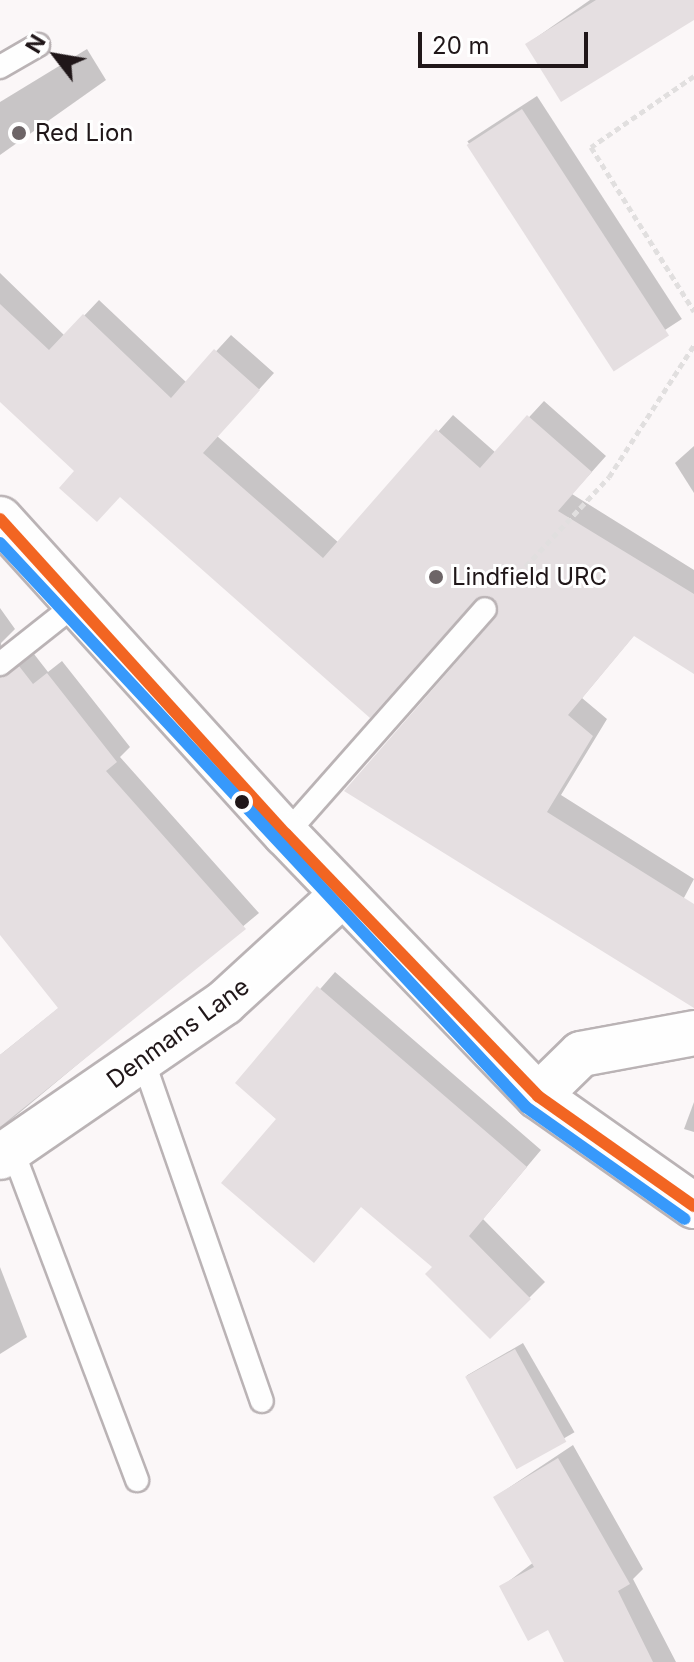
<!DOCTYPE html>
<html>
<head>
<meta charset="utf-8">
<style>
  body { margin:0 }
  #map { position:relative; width:694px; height:1662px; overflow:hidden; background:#fbf7f8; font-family:Inter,sans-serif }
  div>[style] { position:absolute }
  .shadow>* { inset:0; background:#0003; transform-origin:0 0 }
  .building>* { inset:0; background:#e5dfe1; transform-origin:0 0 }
  .path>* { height:5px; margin-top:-2.5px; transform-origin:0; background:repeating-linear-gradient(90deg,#e1dfdf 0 6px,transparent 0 10px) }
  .roads { filter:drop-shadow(2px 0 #bab3b5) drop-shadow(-2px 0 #bab3b5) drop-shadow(0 2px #bab3b5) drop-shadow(0 -2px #bab3b5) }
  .service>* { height:22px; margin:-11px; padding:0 11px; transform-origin:11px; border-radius:11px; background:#fefefe }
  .minor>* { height:44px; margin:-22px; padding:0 22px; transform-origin:22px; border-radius:22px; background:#fefefe }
  .secondary>* { height:44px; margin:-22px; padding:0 22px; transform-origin:22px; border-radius:22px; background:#fefefe }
  .bus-1>* { height:12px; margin:-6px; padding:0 6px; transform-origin:6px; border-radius:6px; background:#f26522 }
  .bus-2>* { height:12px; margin:-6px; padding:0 6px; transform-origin:6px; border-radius:6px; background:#3799fb }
  .dots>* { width:22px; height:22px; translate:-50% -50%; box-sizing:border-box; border:4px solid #fff; border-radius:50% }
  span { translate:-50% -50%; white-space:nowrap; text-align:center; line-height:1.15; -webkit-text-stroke:6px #fff; paint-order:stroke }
  .poi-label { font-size:24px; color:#201719 }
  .left { translate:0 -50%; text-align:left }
  .street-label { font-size:24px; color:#201719 }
  .north { position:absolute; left:16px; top:16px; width:80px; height:80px; -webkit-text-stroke:6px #fff; paint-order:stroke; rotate:301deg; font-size:22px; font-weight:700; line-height:32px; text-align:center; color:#201719 }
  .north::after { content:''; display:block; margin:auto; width:28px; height:36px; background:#201719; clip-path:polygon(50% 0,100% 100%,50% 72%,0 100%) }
  .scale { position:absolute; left:418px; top:32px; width:170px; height:36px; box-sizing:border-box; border:4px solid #201719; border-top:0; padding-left:10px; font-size:24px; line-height:28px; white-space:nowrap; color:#201719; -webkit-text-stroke:6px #fff; paint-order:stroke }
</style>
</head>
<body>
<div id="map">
  <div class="shadow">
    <i style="clip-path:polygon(590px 0,694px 0,694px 18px,527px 44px)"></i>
    <i style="clip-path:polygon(87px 49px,106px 80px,0 155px,0 102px)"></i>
    <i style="left:537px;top:96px;width:266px;height:83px;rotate:57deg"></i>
    <i style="clip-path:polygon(0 273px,65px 336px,99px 300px,187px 383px,231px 335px,274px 373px,217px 436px,339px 543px,453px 415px,496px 453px,544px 401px,606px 456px,572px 494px,694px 570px,694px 671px,635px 634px,582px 698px,607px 719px,561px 795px,694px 879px,653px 956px,348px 791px,498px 619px,497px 597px,476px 598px,385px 700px,121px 495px,76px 471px,0 398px)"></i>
    <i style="clip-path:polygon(694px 446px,694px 493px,675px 463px)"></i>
    <i style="clip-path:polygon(0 608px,15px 629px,1px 643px,3px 659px,18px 665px,34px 654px,48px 672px,62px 661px,130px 747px,120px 757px,259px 913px,0 1129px,0 1055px,60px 1007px,0 931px)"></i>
    <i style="clip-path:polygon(335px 972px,541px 1150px,483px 1219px,545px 1282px,490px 1337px,435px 1267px,238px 1083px)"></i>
    <i style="clip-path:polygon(694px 1102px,694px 1132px,684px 1129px)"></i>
    <i style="clip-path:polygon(0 1267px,27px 1337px,0 1354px)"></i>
    <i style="left:523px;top:1343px;width:103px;height:65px;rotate:60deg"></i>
    <i style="clip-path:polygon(573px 1445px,643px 1569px,633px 1579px,676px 1662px,566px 1662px,549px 1627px,501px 1587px,534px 1562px,495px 1497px)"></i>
  </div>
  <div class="building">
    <i style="clip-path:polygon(596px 0,694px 0,694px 20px,561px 102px,525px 44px)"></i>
    <i style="left:522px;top:109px;width:270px;height:66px;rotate:57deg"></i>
    <i style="clip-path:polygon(0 304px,49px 350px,83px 314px,171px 398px,214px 349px,260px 390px,203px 453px,323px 558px,436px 429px,480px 468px,527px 415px,592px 472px,558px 511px,694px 594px,694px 674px,634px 636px,568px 715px,593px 736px,547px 812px,694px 904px,694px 1008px,344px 791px,495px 618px,495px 599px,475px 600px,370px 718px,120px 497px,97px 522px,59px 488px,74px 471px,0 402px)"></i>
    <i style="clip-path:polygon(19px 666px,33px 684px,47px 673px,117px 762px,106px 771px,246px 929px,0 1127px,0 1055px,58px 1008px,0 935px,0 678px)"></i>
    <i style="clip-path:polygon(317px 986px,527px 1167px,469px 1236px,531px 1299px,490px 1339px,425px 1274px,432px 1267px,361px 1207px,314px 1263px,221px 1183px,276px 1119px,235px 1083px)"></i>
    <i style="left:515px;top:1349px;width:106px;height:57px;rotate:61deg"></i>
    <i style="clip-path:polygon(558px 1458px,630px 1584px,618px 1591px,653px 1662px,564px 1662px,548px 1630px,528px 1641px,499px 1586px,534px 1567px,493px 1497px)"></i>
  </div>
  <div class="path">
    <i style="left:694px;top:76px;width:125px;rotate:145.4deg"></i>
    <i style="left:591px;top:147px;width:194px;rotate:57.9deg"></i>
    <i style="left:512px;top:581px;width:142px;rotate:-47deg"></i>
    <i style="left:609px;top:477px;width:157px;rotate:-57.2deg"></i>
  </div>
  <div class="roads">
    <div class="service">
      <i style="left:0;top:67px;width:44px;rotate:-30.1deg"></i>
      <i style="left:0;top:664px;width:98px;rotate:-38.4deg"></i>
      <i style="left:286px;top:834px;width:300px;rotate:-48.5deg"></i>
      <i style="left:143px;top:1060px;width:361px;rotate:70.8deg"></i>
      <i style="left:12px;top:1149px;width:354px;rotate:69.3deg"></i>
    </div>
    <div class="minor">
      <i style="left:0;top:1157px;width:272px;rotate:-34.5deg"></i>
      <i style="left:224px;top:1003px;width:161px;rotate:-42.5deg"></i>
    </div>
    <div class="secondary">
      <i style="left:0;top:519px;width:425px;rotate:47.8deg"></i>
      <i style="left:286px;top:834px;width:364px;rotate:46.1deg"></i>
      <i style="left:538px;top:1096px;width:191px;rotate:35.2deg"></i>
      <i style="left:538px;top:1096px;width:60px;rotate:-44.3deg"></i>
      <i style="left:581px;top:1054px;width:115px;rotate:-10.5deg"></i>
    </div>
  </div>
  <div class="bus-1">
    <i style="left:0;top:519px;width:425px;rotate:47.8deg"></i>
    <i style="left:286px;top:834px;width:364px;rotate:46.1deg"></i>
    <i style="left:538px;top:1096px;width:191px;rotate:35.2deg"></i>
  </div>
  <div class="bus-2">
    <i style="left:0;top:543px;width:771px;rotate:47deg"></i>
    <i style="left:526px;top:1107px;width:194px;rotate:35.2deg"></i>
  </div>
  <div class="dots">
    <i style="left:19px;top:133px;background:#6d6567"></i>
    <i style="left:436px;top:577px;background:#6d6567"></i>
    <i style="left:242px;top:802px;background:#201719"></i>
  </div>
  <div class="poi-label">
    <span class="left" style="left:35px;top:133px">Red Lion</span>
    <span class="left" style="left:452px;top:577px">Lindfield URC</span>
  </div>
  <div class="street-label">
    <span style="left:178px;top:1033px;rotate:-36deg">Denmans Lane</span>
  </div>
  <div class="north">N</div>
  <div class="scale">20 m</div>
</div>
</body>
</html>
